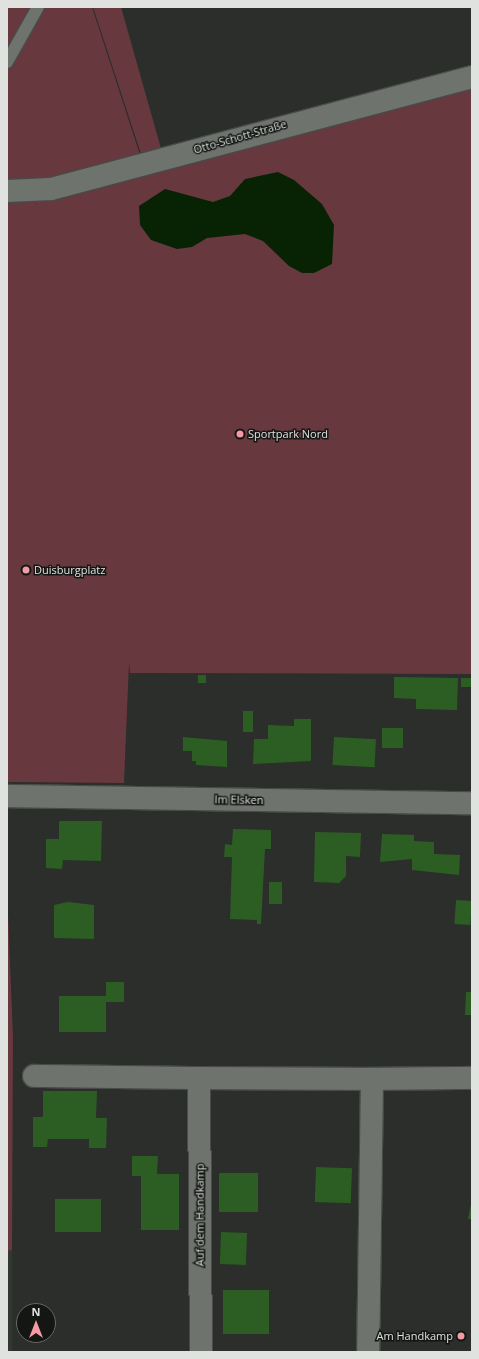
<!DOCTYPE html>
<html>
<head>
<meta charset="utf-8">
<style>
  body { margin:0 }
  #map { position:relative; width:479px; height:1359px; overflow:hidden; background:#2b2e2a; font-family:"Open Sans",sans-serif }
  div>[style] { position:absolute }
  .built>* { inset:0; background:#30382f; transform-origin:0 0 }
  .green>* { inset:0; background:#68383f }
  .water>* { inset:0; background:#082204 }
  .building>* { inset:0; background:#2c5e24; transform-origin:0 0 }
  .roads { filter:drop-shadow(1px 0 #484b48) drop-shadow(-1px 0 #484b48) drop-shadow(0 1px #484b48) drop-shadow(0 -1px #484b48) }
  .service>* { height:12px; margin:-6px; padding:0 6px; transform-origin:6px; border-radius:6px; background:#6f736e }
  .minor>* { height:22px; margin:-11px; padding:0 11px; transform-origin:11px; border-radius:11px; background:#6f736e }
  .dots>* { width:11px; height:11px; translate:-50% -50%; box-sizing:border-box; border:2px solid #141614; border-radius:50% }
  span { translate:-50% -50%; white-space:nowrap; text-align:center; line-height:1.15; -webkit-text-stroke:3px #141614; paint-order:stroke }
  .street-label { font-size:11px; color:#dfe2df }
  .poi-label { font-size:11px; color:#dfe2df }
  .left { translate:0 -50%; text-align:left }
  .right { translate:-100% -50%; text-align:right }
  .frame { position:absolute; inset:0; border:8px solid #dfe2df; pointer-events:none }
  .north { position:absolute; left:16px; top:1303px; width:40px; height:40px; box-sizing:border-box; background:#141614; border:1px solid #656865; border-radius:50%; rotate:0deg; font-size:11px; font-weight:700; line-height:16px; text-align:center; color:#dfe2df }
  .north::after { content:''; display:block; margin:auto; width:14px; height:18px; background:#f49aa5; clip-path:polygon(50% 0,100% 100%,50% 72%,0 100%) }
</style>
</head>
<body>
<div id="map">
  <div class="built">
    <i style="left:12px;top:1250px;width:102px;height:5px;rotate:90deg"></i>
  </div>
  <div class="green">
    <i style="clip-path:polygon(7px 7px,92px 7px,141px 158px,472px 84px,472px 674px,130px 673px,129px 663px,124px 783px,7px 782px,7px 197px,33px 195px,37px 206px,34px 194px,7px 196px)"></i>
    <i style="clip-path:polygon(93px 7px,121px 7px,162px 152px,142px 157px)"></i>
    <i style="clip-path:polygon(7px 889px,13px 1037px,12px 1250px,7px 1251px)"></i>
  </div>
  <div class="water">
    <i style="clip-path:polygon(278px 172px,294px 180px,322px 204px,334px 225px,332px 264px,314px 273px,302px 273px,289px 266px,263px 241px,245px 234px,207px 238px,192px 247px,177px 249px,151px 240px,140px 225px,139px 206px,165px 189px,213px 202px,230px 196px,245px 179px)"></i>
  </div>
  <div class="building">
    <i style="left:198px;top:675px;width:8px;height:8px"></i>
    <i style="clip-path:polygon(394px 677px,458px 678px,457px 710px,416px 709px,416px 699px,394px 698px)"></i>
    <i style="left:461px;top:678px;width:11px;height:9px"></i>
    <i style="left:243px;top:711px;width:10px;height:21px"></i>
    <i style="clip-path:polygon(294px 719px,311px 719px,311px 761px,253px 764px,254px 739px,268px 739px,268px 725px,294px 726px)"></i>
    <i style="left:382px;top:728px;width:21px;height:20px"></i>
    <i style="clip-path:polygon(183px 737px,227px 741px,227px 767px,196px 765px,196px 761px,192px 761px,192px 751px,183px 751px)"></i>
    <i style="left:334px;top:737px;width:42px;height:28px;rotate:3deg"></i>
    <i style="clip-path:polygon(59px 821px,102px 821px,101px 861px,63px 860px,62px 869px,46px 868px,46px 839px,59px 839px)"></i>
    <i style="clip-path:polygon(233px 829px,271px 830px,271px 849px,265px 849px,261px 924px,257px 924px,257px 920px,230px 919px,232px 857px,224px 857px,225px 844px,232px 845px)"></i>
    <i style="clip-path:polygon(315px 832px,361px 833px,360px 857px,346px 856px,346px 876px,339px 883px,314px 882px)"></i>
    <i style="clip-path:polygon(382px 834px,414px 835px,414px 841px,434px 842px,434px 854px,460px 855px,459px 875px,412px 870px,412px 859px,380px 862px)"></i>
    <i style="left:269px;top:882px;width:13px;height:22px"></i>
    <i style="left:456px;top:900px;width:16px;height:24px;rotate:4deg"></i>
    <i style="clip-path:polygon(68px 902px,94px 905px,94px 939px,54px 938px,54px 905px)"></i>
    <i style="clip-path:polygon(106px 982px,124px 982px,124px 1002px,106px 1002px,106px 1032px,59px 1032px,59px 996px,106px 996px)"></i>
    <i style="clip-path:polygon(466px 992px,472px 992px,472px 1015px,465px 1015px)"></i>
    <i style="clip-path:polygon(43px 1091px,97px 1091px,96px 1118px,107px 1118px,106px 1148px,89px 1148px,89px 1139px,48px 1139px,47px 1147px,33px 1147px,33px 1117px,43px 1117px)"></i>
    <i style="clip-path:polygon(132px 1156px,158px 1156px,157px 1174px,179px 1174px,179px 1230px,141px 1230px,141px 1176px,132px 1176px)"></i>
    <i style="left:316px;top:1167px;width:36px;height:35px;rotate:2deg"></i>
    <i style="left:219px;top:1173px;width:39px;height:39px"></i>
    <i style="left:55px;top:1199px;width:46px;height:33px"></i>
    <i style="clip-path:polygon(471px 1204px,472px 1219px,468px 1219px)"></i>
    <i style="left:221px;top:1232px;width:26px;height:32px;rotate:2deg"></i>
    <i style="left:223px;top:1290px;width:46px;height:44px"></i>
  </div>
  <div class="roads">
    <div class="service">
      <i style="left:7px;top:62px;width:63px;rotate:-60.6deg"></i>
    </div>
    <div class="minor">
      <i style="left:7px;top:191px;width:44px;rotate:-2.6deg"></i>
      <i style="left:51px;top:189px;width:436px;rotate:-14.9deg"></i>
      <i style="left:7px;top:796px;width:465px;rotate:0.9deg"></i>
      <i style="left:34px;top:1076px;width:165px;rotate:0.7deg"></i>
      <i style="left:199px;top:1078px;width:274px;rotate:89.6deg"></i>
      <i style="left:199px;top:1078px;width:173px;rotate:0.3deg"></i>
      <i style="left:372px;top:1079px;width:273px;rotate:90.8deg"></i>
      <i style="left:372px;top:1079px;width:100px;rotate:-0.6deg"></i>
    </div>
  </div>
  <div class="dots">
    <i style="left:240px;top:434px;background:#f49aa5"></i>
    <i style="left:26px;top:570px;background:#f49aa5"></i>
    <i style="left:461px;top:1336px;background:#f49aa5"></i>
  </div>
  <div class="street-label">
    <span style="left:240px;top:137px;rotate:-16deg">Otto-Schott-Straße</span>
    <span style="left:239px;top:800px;rotate:1deg">Im Elsken</span>
    <span style="left:200px;top:1215px;rotate:-90deg">Auf dem Handkamp</span>
  </div>
  <div class="poi-label">
    <span class="left" style="left:248px;top:434px">Sportpark Nord</span>
    <span class="left" style="left:34px;top:570px">Duisburgplatz</span>
    <span class="right" style="left:453px;top:1336px">Am Handkamp</span>
  </div>
  <div class="frame"></div>
  <div class="north">N</div>
</div>
</body>
</html>
